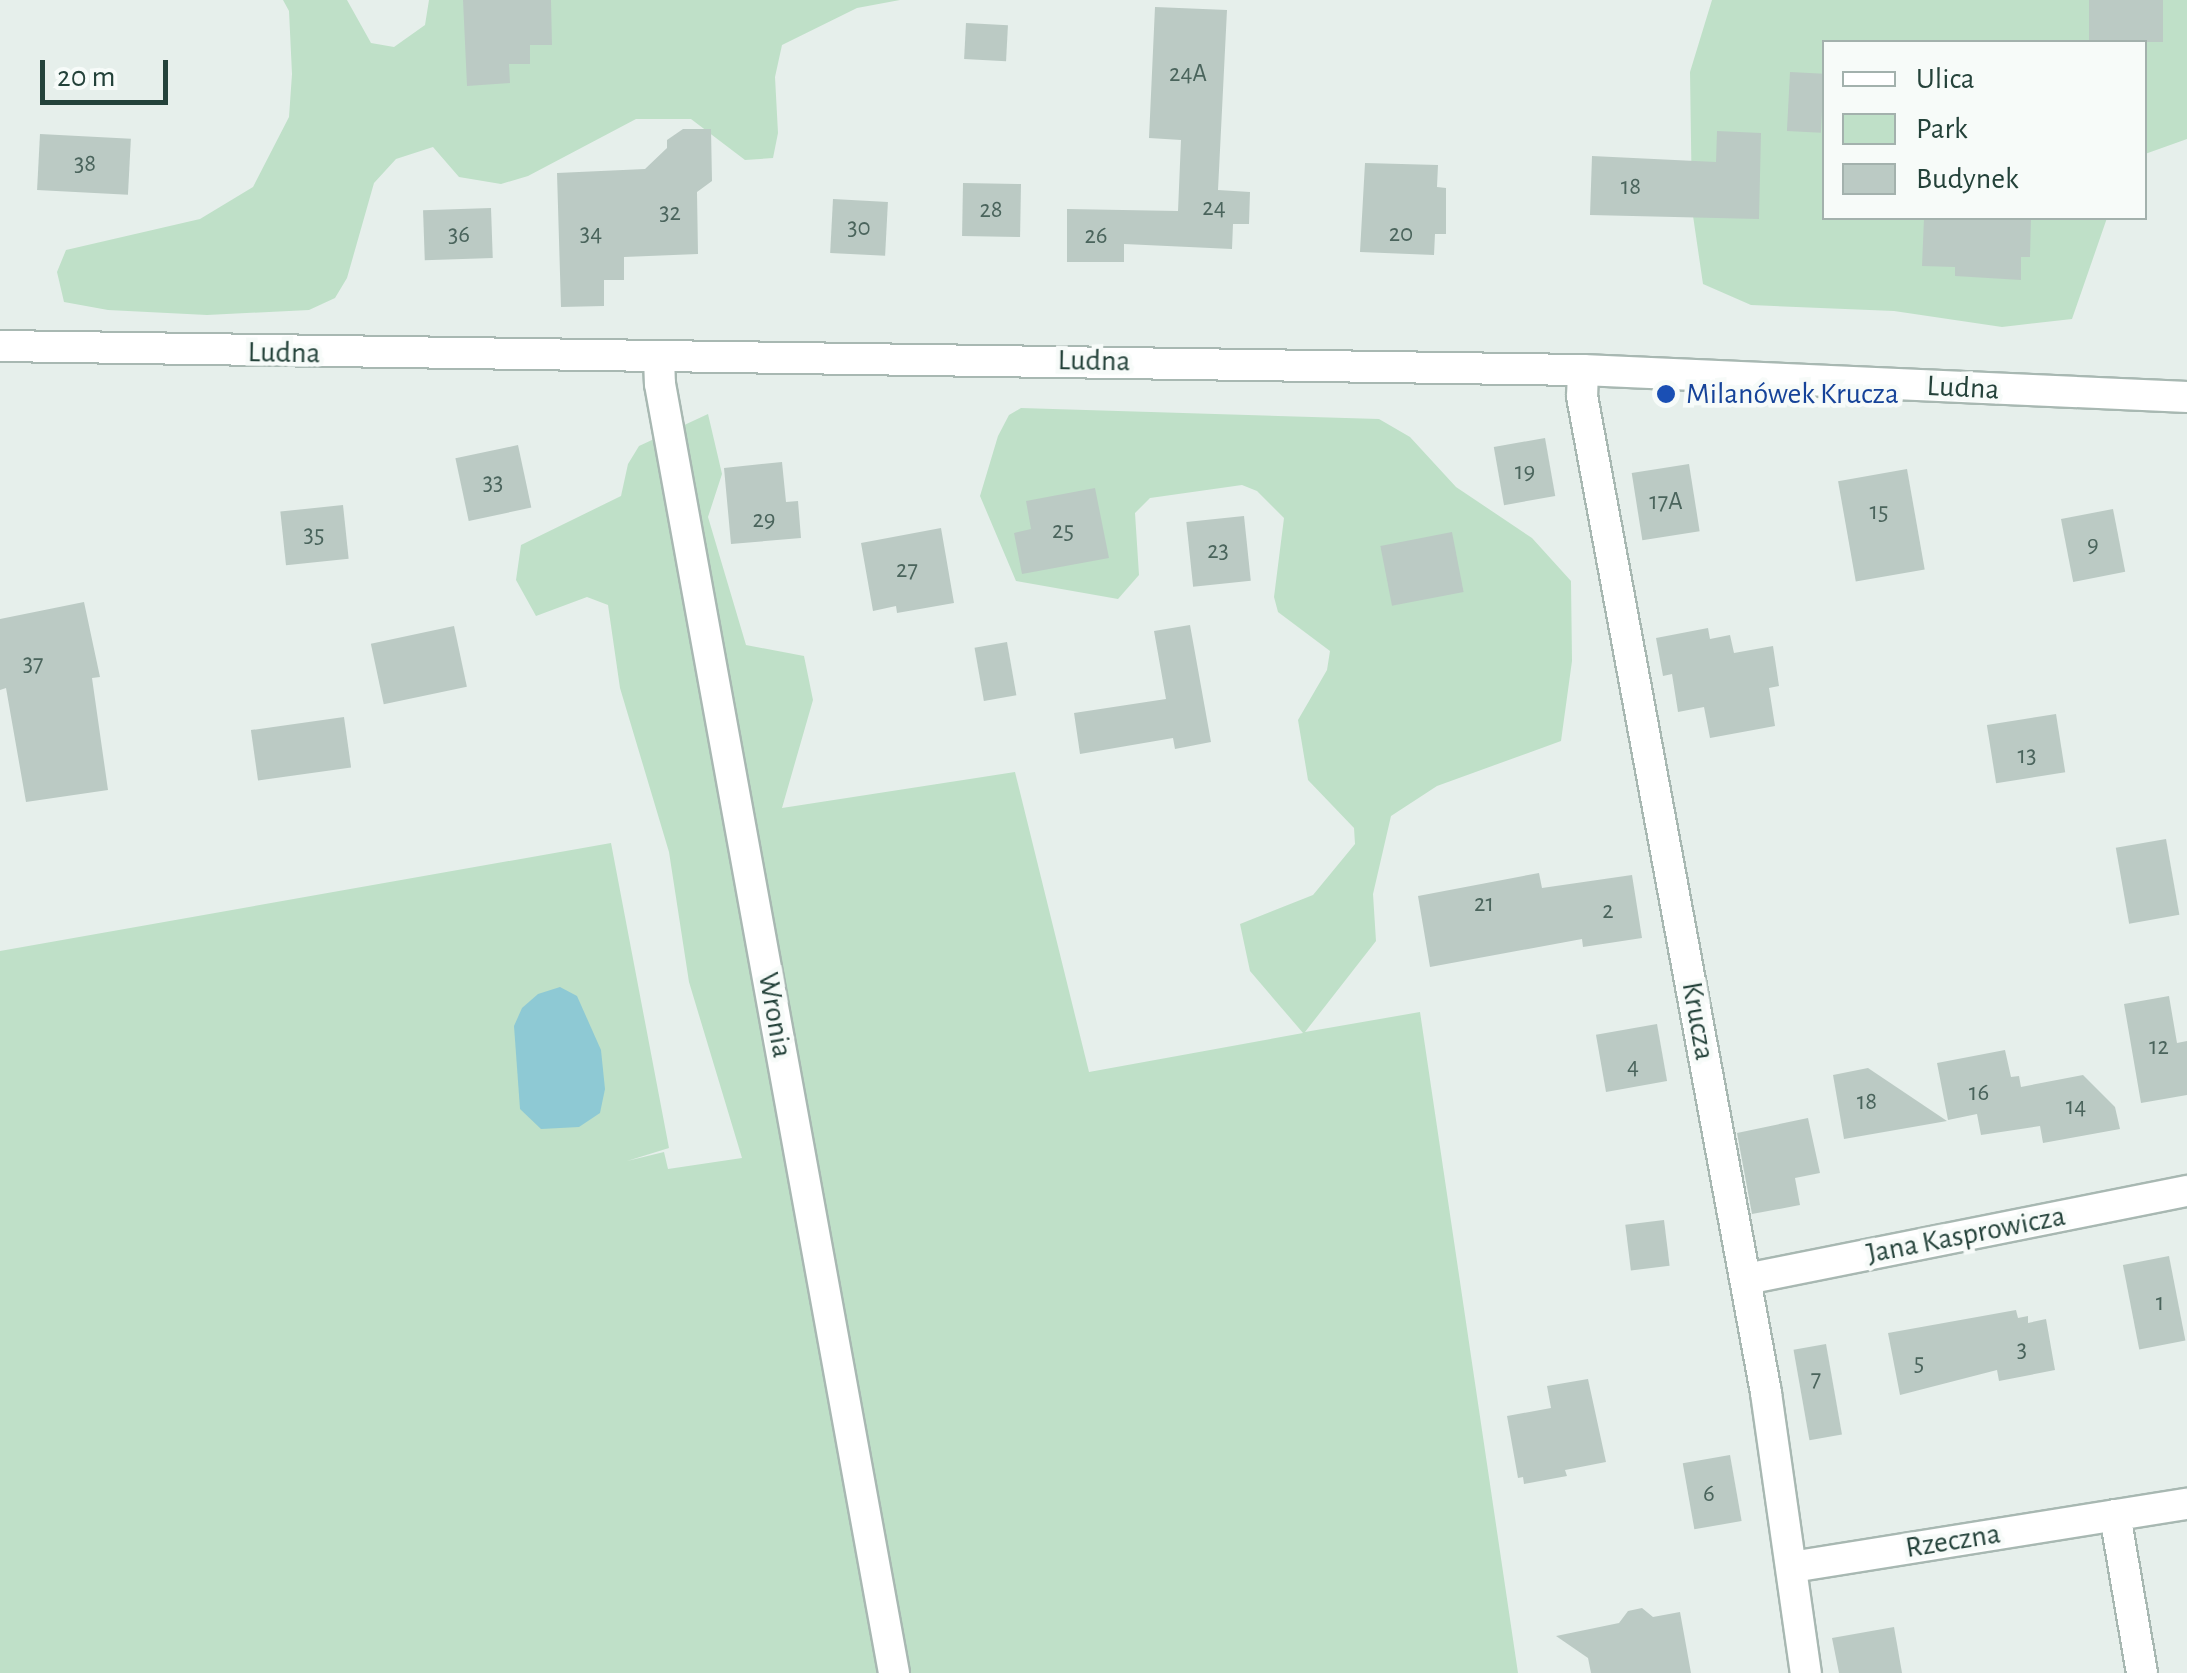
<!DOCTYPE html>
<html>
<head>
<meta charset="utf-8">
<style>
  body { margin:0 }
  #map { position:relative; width:2187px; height:1673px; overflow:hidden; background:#e6efeb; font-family:"Alegreya Sans",sans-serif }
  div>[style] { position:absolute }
  .green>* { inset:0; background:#bfe0c8 }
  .water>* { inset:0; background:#8ec9d4 }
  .building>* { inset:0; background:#bbcac4; transform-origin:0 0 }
  .roads { filter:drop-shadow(2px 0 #a8b8b2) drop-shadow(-2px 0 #a8b8b2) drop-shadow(0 2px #a8b8b2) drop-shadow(0 -2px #a8b8b2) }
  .street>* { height:30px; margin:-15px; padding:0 15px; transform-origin:15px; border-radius:15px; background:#fff }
  .dots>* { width:28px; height:28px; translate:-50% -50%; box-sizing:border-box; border:5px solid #f7fbf9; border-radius:50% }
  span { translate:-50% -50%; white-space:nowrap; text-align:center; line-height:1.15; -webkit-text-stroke:9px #f7fbf9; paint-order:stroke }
  .number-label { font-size:25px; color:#4a645c }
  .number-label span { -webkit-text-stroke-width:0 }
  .street-label { font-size:30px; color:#24423a }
  .transit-label { font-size:30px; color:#164399 }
  .left { translate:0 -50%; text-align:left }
  .legend { position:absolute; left:1822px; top:40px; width:325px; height:180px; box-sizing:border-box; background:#f7fbf9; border:2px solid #a3b1ad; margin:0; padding:12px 18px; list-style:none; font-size:30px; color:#24423a }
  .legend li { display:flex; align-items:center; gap:20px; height:50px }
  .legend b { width:50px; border:2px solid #a3b1ad }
  .scale { position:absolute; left:40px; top:60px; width:128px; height:45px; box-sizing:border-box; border:5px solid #24423a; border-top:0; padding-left:12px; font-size:30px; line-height:35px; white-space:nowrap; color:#24423a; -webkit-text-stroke:8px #f7fbf9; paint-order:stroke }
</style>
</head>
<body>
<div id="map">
  <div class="green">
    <i style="clip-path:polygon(283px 0,347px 0,371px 43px,394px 47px,425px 25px,429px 0,900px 0,857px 8px,782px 45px,775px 77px,778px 133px,773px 158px,745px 160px,691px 119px,636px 119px,528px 176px,501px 184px,459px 177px,433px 147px,396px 159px,374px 183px,347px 278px,335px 298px,309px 310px,207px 315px,108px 310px,64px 302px,57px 272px,66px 250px,200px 219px,253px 187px,289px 117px,292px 74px,289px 11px)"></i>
    <i style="clip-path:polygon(1712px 0,2187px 0,2187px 139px,2145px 154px,2144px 42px,1824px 42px,1824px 218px,2107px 218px,2072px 319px,2002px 327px,1894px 311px,1751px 305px,1703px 284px,1692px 209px,1690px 72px)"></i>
    <i style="clip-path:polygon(1021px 408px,1379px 419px,1410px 437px,1456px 487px,1532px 538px,1571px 581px,1572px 661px,1561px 741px,1437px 786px,1391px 816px,1373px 894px,1376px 941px,1305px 1032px,1420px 1012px,1518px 1673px,0 1673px,0 951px,611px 843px,669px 1148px,627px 1161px,664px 1152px,668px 1169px,742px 1158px,689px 982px,669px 852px,620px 688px,608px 605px,587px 597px,536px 616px,516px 580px,521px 545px,621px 496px,628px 464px,639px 446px,708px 414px,722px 474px,708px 517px,746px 645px,804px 656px,813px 700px,782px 808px,1015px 772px,1089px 1072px,1303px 1033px,1250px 971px,1240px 924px,1313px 895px,1355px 844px,1354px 828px,1308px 780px,1298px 720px,1327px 670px,1330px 651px,1278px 612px,1274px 597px,1284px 518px,1257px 491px,1242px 485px,1150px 498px,1135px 513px,1139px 575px,1118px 599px,1016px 581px,980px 496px,998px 436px,1009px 415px)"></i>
  </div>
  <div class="water">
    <i style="clip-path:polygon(560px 987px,577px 996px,601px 1050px,605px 1089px,600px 1113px,579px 1127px,541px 1129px,520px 1109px,514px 1026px,522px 1008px,538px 994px)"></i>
  </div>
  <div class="building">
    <i style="clip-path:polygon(463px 0,551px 0,552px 45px,530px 45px,530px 64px,509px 64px,510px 83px,467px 86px)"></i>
    <i style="left:2089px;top:0;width:74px;height:42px"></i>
    <i style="clip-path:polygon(1155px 7px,1227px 10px,1218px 190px,1250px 192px,1249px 224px,1233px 224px,1232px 249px,1124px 244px,1124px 262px,1067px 262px,1067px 209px,1178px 211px,1181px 140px,1149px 138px)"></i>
    <i style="left:966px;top:23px;width:42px;height:36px;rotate:3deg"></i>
    <i style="left:1790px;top:72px;width:34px;height:59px;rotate:3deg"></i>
    <i style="clip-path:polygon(683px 129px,711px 129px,712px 181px,697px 192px,698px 254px,624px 257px,624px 280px,604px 280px,604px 306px,561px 307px,557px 173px,645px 169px,667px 148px,667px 140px)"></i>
    <i style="clip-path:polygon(1717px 131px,1761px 133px,1759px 219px,1590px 215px,1592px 156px,1716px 162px)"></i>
    <i style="left:40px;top:134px;width:91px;height:56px;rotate:3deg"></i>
    <i style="clip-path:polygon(1365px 163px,1438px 165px,1437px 187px,1446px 188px,1446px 234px,1435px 234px,1434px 255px,1360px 252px)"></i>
    <i style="left:963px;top:183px;width:58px;height:53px;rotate:1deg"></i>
    <i style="left:833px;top:199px;width:55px;height:54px;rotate:3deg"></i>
    <i style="left:491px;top:208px;width:50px;height:68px;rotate:88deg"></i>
    <i style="clip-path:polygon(1924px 218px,2031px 218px,2030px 257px,2021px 257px,2021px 280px,1955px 276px,1955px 267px,1922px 266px)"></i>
    <i style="left:1545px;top:438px;width:59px;height:52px;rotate:80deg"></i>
    <i style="left:518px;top:445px;width:64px;height:64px;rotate:78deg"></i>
    <i style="clip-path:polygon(782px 462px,786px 502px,798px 501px,801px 538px,731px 544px,724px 468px)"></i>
    <i style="left:1689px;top:464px;width:68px;height:58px;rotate:81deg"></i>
    <i style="left:1907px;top:469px;width:102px;height:70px;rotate:80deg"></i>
    <i style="clip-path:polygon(1095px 488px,1109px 558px,1022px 574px,1014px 533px,1031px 529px,1026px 501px)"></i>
    <i style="left:343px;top:505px;width:54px;height:63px;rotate:84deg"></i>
    <i style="left:2113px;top:509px;width:64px;height:53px;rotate:79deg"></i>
    <i style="left:1244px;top:516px;width:65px;height:58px;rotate:84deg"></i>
    <i style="clip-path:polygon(941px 528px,954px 603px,897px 613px,896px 606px,873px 611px,861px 543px)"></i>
    <i style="left:1452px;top:532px;width:61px;height:73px;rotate:79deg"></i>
    <i style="clip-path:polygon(84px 602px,100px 677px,92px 678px,108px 790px,26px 802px,6px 688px,0 690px,0 619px)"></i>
    <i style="clip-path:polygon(1190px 625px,1211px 742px,1175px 749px,1173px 738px,1080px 754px,1074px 713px,1166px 699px,1154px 631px)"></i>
    <i style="left:454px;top:626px;width:62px;height:85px;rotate:78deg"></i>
    <i style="clip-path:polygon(1708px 628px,1710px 639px,1730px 635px,1734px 653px,1773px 646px,1779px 686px,1769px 688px,1775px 726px,1710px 738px,1704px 707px,1678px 712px,1672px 674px,1663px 676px,1656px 638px)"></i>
    <i style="left:1007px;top:642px;width:54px;height:33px;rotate:80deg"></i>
    <i style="left:2056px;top:714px;width:59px;height:70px;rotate:81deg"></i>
    <i style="left:344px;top:717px;width:51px;height:94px;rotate:82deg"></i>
    <i style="left:2166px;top:839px;width:77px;height:51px;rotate:80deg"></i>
    <i style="clip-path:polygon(1539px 873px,1542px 888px,1632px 875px,1642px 938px,1583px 947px,1582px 939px,1430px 967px,1418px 896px)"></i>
    <i style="clip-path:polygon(2169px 996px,2177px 1043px,2187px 1041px,2187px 1095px,2141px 1103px,2124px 1004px)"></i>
    <i style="left:1657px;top:1024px;width:58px;height:62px;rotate:80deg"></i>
    <i style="clip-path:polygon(2005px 1050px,2011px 1077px,2019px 1076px,2021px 1087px,2083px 1075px,2115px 1107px,2120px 1129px,2043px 1143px,2040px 1126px,1981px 1135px,1977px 1114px,1948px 1120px,1937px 1063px)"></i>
    <i style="clip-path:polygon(1868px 1068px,1947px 1121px,1844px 1139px,1833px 1075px)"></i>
    <i style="clip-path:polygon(1808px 1118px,1820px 1173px,1795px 1178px,1800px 1205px,1752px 1214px,1737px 1133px)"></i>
    <i style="left:1664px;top:1220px;width:46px;height:39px;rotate:83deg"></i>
    <i style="left:2169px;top:1256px;width:86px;height:47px;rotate:79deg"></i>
    <i style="clip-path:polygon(2016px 1310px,2018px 1318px,2028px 1316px,2028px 1323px,2046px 1319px,2055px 1370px,1999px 1381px,1997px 1370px,1900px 1395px,1888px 1333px)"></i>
    <i style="left:1826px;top:1344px;width:92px;height:33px;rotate:80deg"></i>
    <i style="clip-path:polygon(1588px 1379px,1606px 1462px,1565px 1470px,1567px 1476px,1524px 1484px,1523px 1477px,1518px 1478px,1507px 1416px,1551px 1408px,1547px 1386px)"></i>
    <i style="left:1730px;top:1455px;width:67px;height:48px;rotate:80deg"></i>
    <i style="clip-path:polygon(1642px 1608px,1653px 1617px,1680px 1612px,1691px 1673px,1591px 1673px,1588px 1658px,1556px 1636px,1619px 1623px,1628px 1611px)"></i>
    <i style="clip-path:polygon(1894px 1627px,1902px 1673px,1839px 1673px,1832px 1638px)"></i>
  </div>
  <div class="roads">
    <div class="street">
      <i style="left:0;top:346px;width:1583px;rotate:0.87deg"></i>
      <i style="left:1583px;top:370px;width:605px;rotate:2.56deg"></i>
      <i style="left:659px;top:357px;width:27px;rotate:88deg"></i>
      <i style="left:660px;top:384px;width:1310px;rotate:79.71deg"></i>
      <i style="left:1583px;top:370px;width:26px;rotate:92deg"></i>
      <i style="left:1582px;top:396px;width:1014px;rotate:79.54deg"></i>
      <i style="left:1766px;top:1393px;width:283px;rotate:81.9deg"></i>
      <i style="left:1746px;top:1279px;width:450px;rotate:-11.3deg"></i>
      <i style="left:2115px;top:1515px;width:160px;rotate:80.3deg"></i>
      <i style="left:1792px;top:1567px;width:400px;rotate:-9.1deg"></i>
    </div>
  </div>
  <div class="dots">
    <i style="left:1666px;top:394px;background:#1a4fb4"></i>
  </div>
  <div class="number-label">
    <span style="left:1188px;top:74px">24A</span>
    <span style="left:85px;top:164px">38</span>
    <span style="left:1631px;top:187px">18</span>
    <span style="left:1214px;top:208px">24</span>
    <span style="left:991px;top:210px">28</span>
    <span style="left:670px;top:213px">32</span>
    <span style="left:859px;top:228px">30</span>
    <span style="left:591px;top:234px">34</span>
    <span style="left:1401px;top:234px">20</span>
    <span style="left:459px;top:235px">36</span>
    <span style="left:1096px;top:236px">26</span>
    <span style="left:1525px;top:472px">19</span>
    <span style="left:493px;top:483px">33</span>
    <span style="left:1666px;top:502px">17A</span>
    <span style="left:1879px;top:512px">15</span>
    <span style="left:764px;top:520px">29</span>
    <span style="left:1063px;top:531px">25</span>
    <span style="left:314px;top:535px">35</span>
    <span style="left:2093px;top:545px">9</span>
    <span style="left:1218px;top:551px">23</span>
    <span style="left:907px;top:570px">27</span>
    <span style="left:33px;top:664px">37</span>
    <span style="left:2027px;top:756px">13</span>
    <span style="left:1484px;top:904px">21</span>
    <span style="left:1608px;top:911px">2</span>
    <span style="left:2159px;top:1047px">12</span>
    <span style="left:1633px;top:1067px">4</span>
    <span style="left:1979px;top:1093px">16</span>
    <span style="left:1867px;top:1102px">18</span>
    <span style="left:2076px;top:1107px">14</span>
    <span style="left:2160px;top:1303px">1</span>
    <span style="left:2022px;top:1350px">3</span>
    <span style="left:1919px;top:1363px">5</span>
    <span style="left:1816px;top:1379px">7</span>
    <span style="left:1709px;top:1494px">6</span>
  </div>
  <div class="street-label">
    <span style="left:284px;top:353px;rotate:1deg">Ludna</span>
    <span style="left:1094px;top:361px;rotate:1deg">Ludna</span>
    <span style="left:1963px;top:388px;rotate:3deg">Ludna</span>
    <span style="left:775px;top:1015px;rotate:80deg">Wronia</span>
    <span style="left:1698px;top:1021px;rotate:80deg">Krucza</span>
    <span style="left:1966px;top:1235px;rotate:-11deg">Jana Kasprowicza</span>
    <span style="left:1953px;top:1541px;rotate:-9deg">Rzeczna</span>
  </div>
  <div class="transit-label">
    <span class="left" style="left:1686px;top:394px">Milanówek Krucza</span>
  </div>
  <ul class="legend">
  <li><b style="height:12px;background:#fff"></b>Ulica</li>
  <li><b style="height:28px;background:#bfe0c8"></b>Park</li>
  <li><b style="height:28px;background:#bbcac4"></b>Budynek</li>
  </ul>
  <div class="scale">20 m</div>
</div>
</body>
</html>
